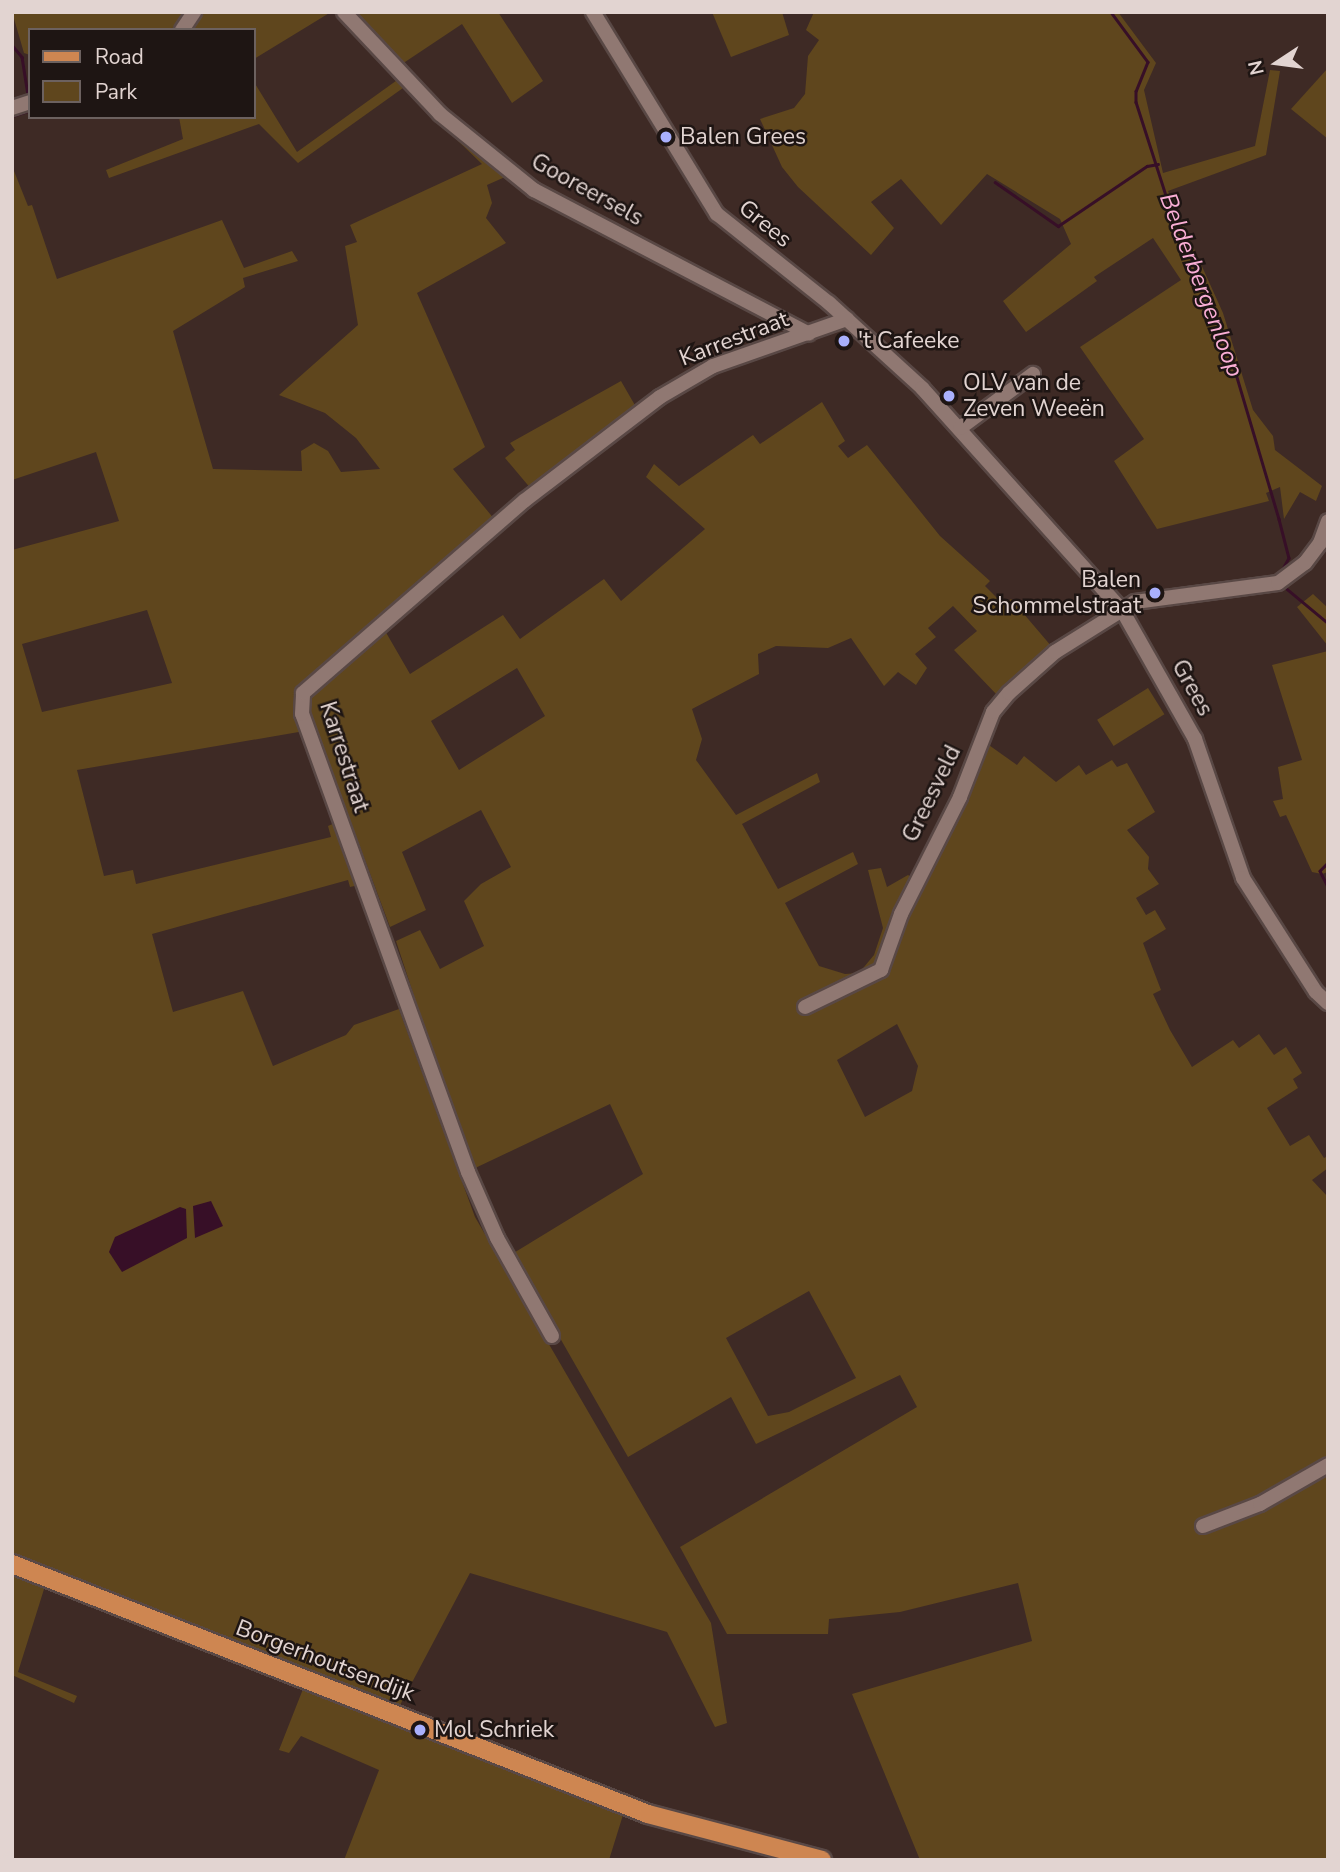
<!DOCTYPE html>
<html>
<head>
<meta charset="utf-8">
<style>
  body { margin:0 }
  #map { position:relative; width:1340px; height:1872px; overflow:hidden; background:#3e2a25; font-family:"Nunito Sans",sans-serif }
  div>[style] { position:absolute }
  .green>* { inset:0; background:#5f461d; transform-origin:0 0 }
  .water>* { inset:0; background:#370f27 }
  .stream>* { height:2.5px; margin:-1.25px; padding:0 1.25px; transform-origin:1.25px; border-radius:1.25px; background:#370f27 }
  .roads { filter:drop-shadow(2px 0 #594845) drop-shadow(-2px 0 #594845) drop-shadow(0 2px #594845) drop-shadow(0 -2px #594845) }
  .minor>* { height:14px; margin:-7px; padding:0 7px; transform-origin:7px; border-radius:7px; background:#907872 }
  .major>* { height:18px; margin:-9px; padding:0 9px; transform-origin:9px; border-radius:9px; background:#ce8651 }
  .dots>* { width:19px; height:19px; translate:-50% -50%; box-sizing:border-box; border:4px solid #1e1513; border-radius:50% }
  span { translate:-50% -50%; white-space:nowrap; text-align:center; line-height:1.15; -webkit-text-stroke:5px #1e1513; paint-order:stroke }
  .poi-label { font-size:23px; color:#e2d4d1 }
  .left { translate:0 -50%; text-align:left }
  .right { translate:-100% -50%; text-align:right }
  .street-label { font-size:23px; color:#e2d4d1 }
  .water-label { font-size:24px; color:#faaed5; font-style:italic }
  .frame { position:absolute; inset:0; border:14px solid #e2d4d1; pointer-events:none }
  .legend { position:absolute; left:28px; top:28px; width:228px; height:91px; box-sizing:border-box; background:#1e1513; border:2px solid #6c615f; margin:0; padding:9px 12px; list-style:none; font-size:21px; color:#e2d4d1 }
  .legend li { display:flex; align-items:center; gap:14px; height:35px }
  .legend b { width:35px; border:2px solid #6c615f }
  .north { position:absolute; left:1242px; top:28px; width:70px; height:70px; -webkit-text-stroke:5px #1e1513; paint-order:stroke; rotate:257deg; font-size:19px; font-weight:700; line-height:28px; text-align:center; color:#e2d4d1 }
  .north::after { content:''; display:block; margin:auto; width:24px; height:32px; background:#e2d4d1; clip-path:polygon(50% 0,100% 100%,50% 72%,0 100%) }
</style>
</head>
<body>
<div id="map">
  <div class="green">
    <i style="clip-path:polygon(12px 12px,186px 12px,174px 30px,30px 30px,30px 55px,24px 53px)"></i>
    <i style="clip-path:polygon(200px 12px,331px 12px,254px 59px,254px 30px,188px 30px)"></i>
    <i style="clip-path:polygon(351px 12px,498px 12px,543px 81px,512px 103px,462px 24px,399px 66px)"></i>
    <i style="clip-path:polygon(712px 12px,782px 12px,789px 35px,731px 57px)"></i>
    <i style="clip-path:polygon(814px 12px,1118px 12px,1156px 63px,1144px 90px,1163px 173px,1255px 146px,1270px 70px,1280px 71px,1266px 155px,1168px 191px,1223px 313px,1253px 410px,1273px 436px,1275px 450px,1322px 486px,1316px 501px,1300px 492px,1284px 519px,1280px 487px,1266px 493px,1269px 501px,1157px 529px,1114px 461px,1144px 439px,1080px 347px,1181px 280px,1153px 238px,1094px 277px,1097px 281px,1026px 332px,1003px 301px,1071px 244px,1060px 219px,987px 174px,941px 225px,901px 179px,871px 202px,894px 228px,871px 255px,798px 187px,782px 167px,760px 119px,794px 108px,805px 94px,808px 56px,819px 40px,806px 30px)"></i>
    <i style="clip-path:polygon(1328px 68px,1328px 139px,1291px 109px)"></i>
    <i style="clip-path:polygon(evenodd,400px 78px,505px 177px,487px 185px,492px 203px,486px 218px,506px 243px,417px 293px,485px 447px,453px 469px,495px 520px,373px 620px,384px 629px,410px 674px,503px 615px,520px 639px,604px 579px,621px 601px,705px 529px,646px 477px,654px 464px,679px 486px,753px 435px,760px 444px,822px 402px,845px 441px,838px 446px,848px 458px,867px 445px,940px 536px,990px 581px,985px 586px,1004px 605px,1011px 599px,1052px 647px,997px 695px,954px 650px,977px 631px,953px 606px,928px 628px,936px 637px,915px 654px,927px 668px,916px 685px,898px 672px,884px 686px,851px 638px,828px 648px,776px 646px,758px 654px,759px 674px,692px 709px,702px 739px,696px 760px,736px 815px,817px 773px,820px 782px,742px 824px,778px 889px,853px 852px,858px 864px,785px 903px,819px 966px,845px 974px,859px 973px,874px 955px,883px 928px,868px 870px,881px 868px,887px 887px,908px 875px,918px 881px,927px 868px,933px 869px,986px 743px,1017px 765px,1024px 756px,1056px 782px,1079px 765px,1086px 775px,1112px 760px,1117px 767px,1127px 763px,1155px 812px,1127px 830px,1149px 857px,1148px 869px,1159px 884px,1136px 898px,1146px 915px,1155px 910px,1166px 929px,1143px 943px,1161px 990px,1153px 994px,1170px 1030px,1192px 1067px,1233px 1040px,1239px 1048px,1259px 1034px,1274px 1055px,1286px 1047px,1302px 1073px,1293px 1079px,1298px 1088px,1267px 1108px,1290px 1146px,1309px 1135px,1324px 1158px,1328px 1156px,1328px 1168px,1312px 1180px,1328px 1197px,1328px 1860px,920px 1860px,852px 1694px,1032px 1641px,1018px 1583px,900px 1612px,829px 1619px,828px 1634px,727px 1634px,680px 1547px,917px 1407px,900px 1375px,756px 1444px,731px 1397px,628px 1457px,512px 1254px,643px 1174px,610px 1104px,471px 1170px,396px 941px,420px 930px,440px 969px,484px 946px,464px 901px,481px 884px,511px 867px,481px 810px,402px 852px,426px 910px,390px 927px,316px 729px,77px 770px,104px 876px,133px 870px,136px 884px,331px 837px,328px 826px,337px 822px,359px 885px,350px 887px,348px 880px,152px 934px,173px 1012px,243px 991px,273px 1066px,346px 1035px,354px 1025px,399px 1009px,475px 1217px,711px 1623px,727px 1723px,715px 1727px,667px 1632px,470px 1573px,399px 1707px,12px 1554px,12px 550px,119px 521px,96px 452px,12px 480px,12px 166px,28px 206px,32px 205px,57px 279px,222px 220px,244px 268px,292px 251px,298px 261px,243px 278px,245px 287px,173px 331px,213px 469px,302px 471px,301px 451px,314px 443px,328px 451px,341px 472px,380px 469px,356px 438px,325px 413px,279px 395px,358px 325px,345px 246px,357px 242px,350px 225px,482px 164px,403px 88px,298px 163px,259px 124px,109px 178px,106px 170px,183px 139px,179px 117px,254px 117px,254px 82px,297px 152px,400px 78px,147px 610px,172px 683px,42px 712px,22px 644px,147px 610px,400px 78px,355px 638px,363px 643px,311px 688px,297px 688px,355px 638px,400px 78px,517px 668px,545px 716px,459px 770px,431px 721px,517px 668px,400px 78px,897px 1024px,918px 1066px,912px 1091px,865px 1117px,837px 1060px,897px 1024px,400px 78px,809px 1291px,856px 1378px,789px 1412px,768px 1416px,726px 1338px,809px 1291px)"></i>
    <i style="clip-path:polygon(621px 381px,636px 407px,532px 490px,505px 458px,515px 450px,510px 443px)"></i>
    <i style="clip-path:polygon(1313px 594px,1328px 608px,1328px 646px,1297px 607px)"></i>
    <i style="clip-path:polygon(1328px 651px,1328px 872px,1322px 874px,1312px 872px,1286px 815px,1280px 817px,1273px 801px,1283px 799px,1278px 767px,1302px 760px,1272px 665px)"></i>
    <i style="left:1148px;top:688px;width:31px;height:60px;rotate:58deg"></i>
    <i style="clip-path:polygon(12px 1572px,45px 1586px,18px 1672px,77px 1696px,74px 1703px,12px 1675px)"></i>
    <i style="clip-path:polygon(303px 1689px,623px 1815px,609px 1860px,344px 1860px,379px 1770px,301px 1736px,289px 1753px,279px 1750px)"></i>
  </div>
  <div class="water">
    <i style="clip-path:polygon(211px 1201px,223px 1226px,195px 1238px,193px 1206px)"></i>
    <i style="clip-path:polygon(180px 1207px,186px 1209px,187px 1238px,122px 1272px,109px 1252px,115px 1237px)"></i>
  </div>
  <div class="stream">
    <i style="left:1111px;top:12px;width:62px;rotate:53.5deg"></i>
    <i style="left:1148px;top:62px;width:31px;rotate:112deg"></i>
    <i style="left:1136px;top:91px;width:11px;rotate:90deg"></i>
    <i style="left:1136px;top:102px;width:108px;rotate:72.2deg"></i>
    <i style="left:1169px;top:205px;width:147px;rotate:67.1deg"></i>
    <i style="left:1226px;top:340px;width:187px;rotate:73.5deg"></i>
    <i style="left:1279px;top:519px;width:40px;rotate:75.6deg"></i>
    <i style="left:1289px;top:558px;width:13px;rotate:119deg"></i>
    <i style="left:12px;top:45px;width:16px;rotate:50deg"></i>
    <i style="left:22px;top:57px;width:38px;rotate:81deg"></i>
    <i style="left:12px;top:116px;width:19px;rotate:-18deg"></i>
    <i style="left:995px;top:182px;width:77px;rotate:34.9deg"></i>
    <i style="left:1058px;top:226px;width:107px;rotate:-34deg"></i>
    <i style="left:1147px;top:166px;width:11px;rotate:-10deg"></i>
    <i style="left:1287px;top:589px;width:53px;rotate:39.7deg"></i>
    <i style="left:1328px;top:863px;width:11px;rotate:135deg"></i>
    <i style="left:1320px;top:871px;width:18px;rotate:63deg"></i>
  </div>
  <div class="roads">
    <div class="minor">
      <i style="left:344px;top:12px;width:140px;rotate:46.7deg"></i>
      <i style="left:440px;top:114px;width:121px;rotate:39deg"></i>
      <i style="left:534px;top:190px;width:310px;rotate:27.6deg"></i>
      <i style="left:593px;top:12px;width:237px;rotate:58.5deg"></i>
      <i style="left:717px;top:214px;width:143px;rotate:38.5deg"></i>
      <i style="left:829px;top:303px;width:126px;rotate:42.4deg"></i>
      <i style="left:922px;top:388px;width:299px;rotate:48deg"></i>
      <i style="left:1122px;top:610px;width:148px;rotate:60.5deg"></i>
      <i style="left:1195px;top:739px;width:147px;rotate:70.9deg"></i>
      <i style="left:1243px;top:878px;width:135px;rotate:57.4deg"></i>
      <i style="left:1316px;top:992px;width:16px;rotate:43deg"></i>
      <i style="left:182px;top:30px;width:22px;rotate:-56deg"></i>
      <i style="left:12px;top:108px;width:19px;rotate:-18deg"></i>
      <i style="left:960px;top:428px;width:91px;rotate:-36.5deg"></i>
      <i style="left:805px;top:1007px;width:85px;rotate:-26deg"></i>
      <i style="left:881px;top:970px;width:59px;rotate:-70.3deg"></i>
      <i style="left:901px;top:914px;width:131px;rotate:-63.2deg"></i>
      <i style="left:960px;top:797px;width:91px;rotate:-68.8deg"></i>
      <i style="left:993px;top:712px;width:25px;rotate:-50deg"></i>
      <i style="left:1009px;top:693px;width:62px;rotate:-41.7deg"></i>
      <i style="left:1055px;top:652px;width:94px;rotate:-32deg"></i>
      <i style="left:1135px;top:602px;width:144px;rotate:-7.6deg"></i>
      <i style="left:1278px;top:583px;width:34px;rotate:-37deg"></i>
      <i style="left:1305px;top:563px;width:25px;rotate:-53deg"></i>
      <i style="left:1320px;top:543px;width:23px;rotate:-70deg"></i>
      <i style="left:552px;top:1336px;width:112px;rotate:-119.3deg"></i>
      <i style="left:497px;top:1238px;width:72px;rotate:-113.7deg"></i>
      <i style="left:468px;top:1172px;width:487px;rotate:-109.9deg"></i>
      <i style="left:302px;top:714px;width:21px;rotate:-87deg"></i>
      <i style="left:303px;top:693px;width:293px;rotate:-41deg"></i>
      <i style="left:524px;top:501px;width:171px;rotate:-37.4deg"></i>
      <i style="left:660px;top:397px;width:61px;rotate:-30.3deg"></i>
      <i style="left:713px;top:366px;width:142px;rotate:-19.3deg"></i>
      <i style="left:1203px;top:1526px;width:61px;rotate:-21.1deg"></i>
      <i style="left:1260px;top:1504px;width:78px;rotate:-29.8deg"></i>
    </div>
    <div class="major">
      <i style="left:12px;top:1564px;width:683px;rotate:21.46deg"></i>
      <i style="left:648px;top:1814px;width:180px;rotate:14.8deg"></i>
    </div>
  </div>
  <div class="dots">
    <i style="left:666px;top:137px;background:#a9b0fc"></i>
    <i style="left:844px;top:341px;background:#a9b0fc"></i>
    <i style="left:949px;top:396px;background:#a9b0fc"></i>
    <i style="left:1155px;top:593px;background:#a9b0fc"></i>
    <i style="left:420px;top:1730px;background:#a9b0fc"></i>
  </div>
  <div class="poi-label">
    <span class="left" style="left:680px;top:137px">Balen Grees</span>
    <span class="left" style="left:858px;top:341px">'t Cafeeke</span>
    <span class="left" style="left:963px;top:396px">OLV van de<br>Zeven Weeën</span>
    <span class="right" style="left:1141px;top:593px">Balen<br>Schommelstraat</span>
    <span class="left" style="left:434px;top:1730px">Mol Schriek</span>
  </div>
  <div class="street-label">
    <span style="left:587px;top:190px;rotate:29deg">Gooreersels</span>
    <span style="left:765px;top:224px;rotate:39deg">Grees</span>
    <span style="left:734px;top:339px;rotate:-21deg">Karrestraat</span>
    <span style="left:1192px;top:688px;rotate:61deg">Grees</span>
    <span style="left:344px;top:757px;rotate:72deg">Karrestraat</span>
    <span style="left:932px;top:794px;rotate:-64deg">Greesveld</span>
    <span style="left:325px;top:1661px;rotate:21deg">Borgerhoutsendijk</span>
  </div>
  <div class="water-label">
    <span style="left:1201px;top:285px;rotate:69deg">Belderbergenloop</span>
  </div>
  <div class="frame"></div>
  <ul class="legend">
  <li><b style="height:9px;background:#ce8651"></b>Road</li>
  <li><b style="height:19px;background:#5f461d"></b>Park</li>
  </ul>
  <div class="north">N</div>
</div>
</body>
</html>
